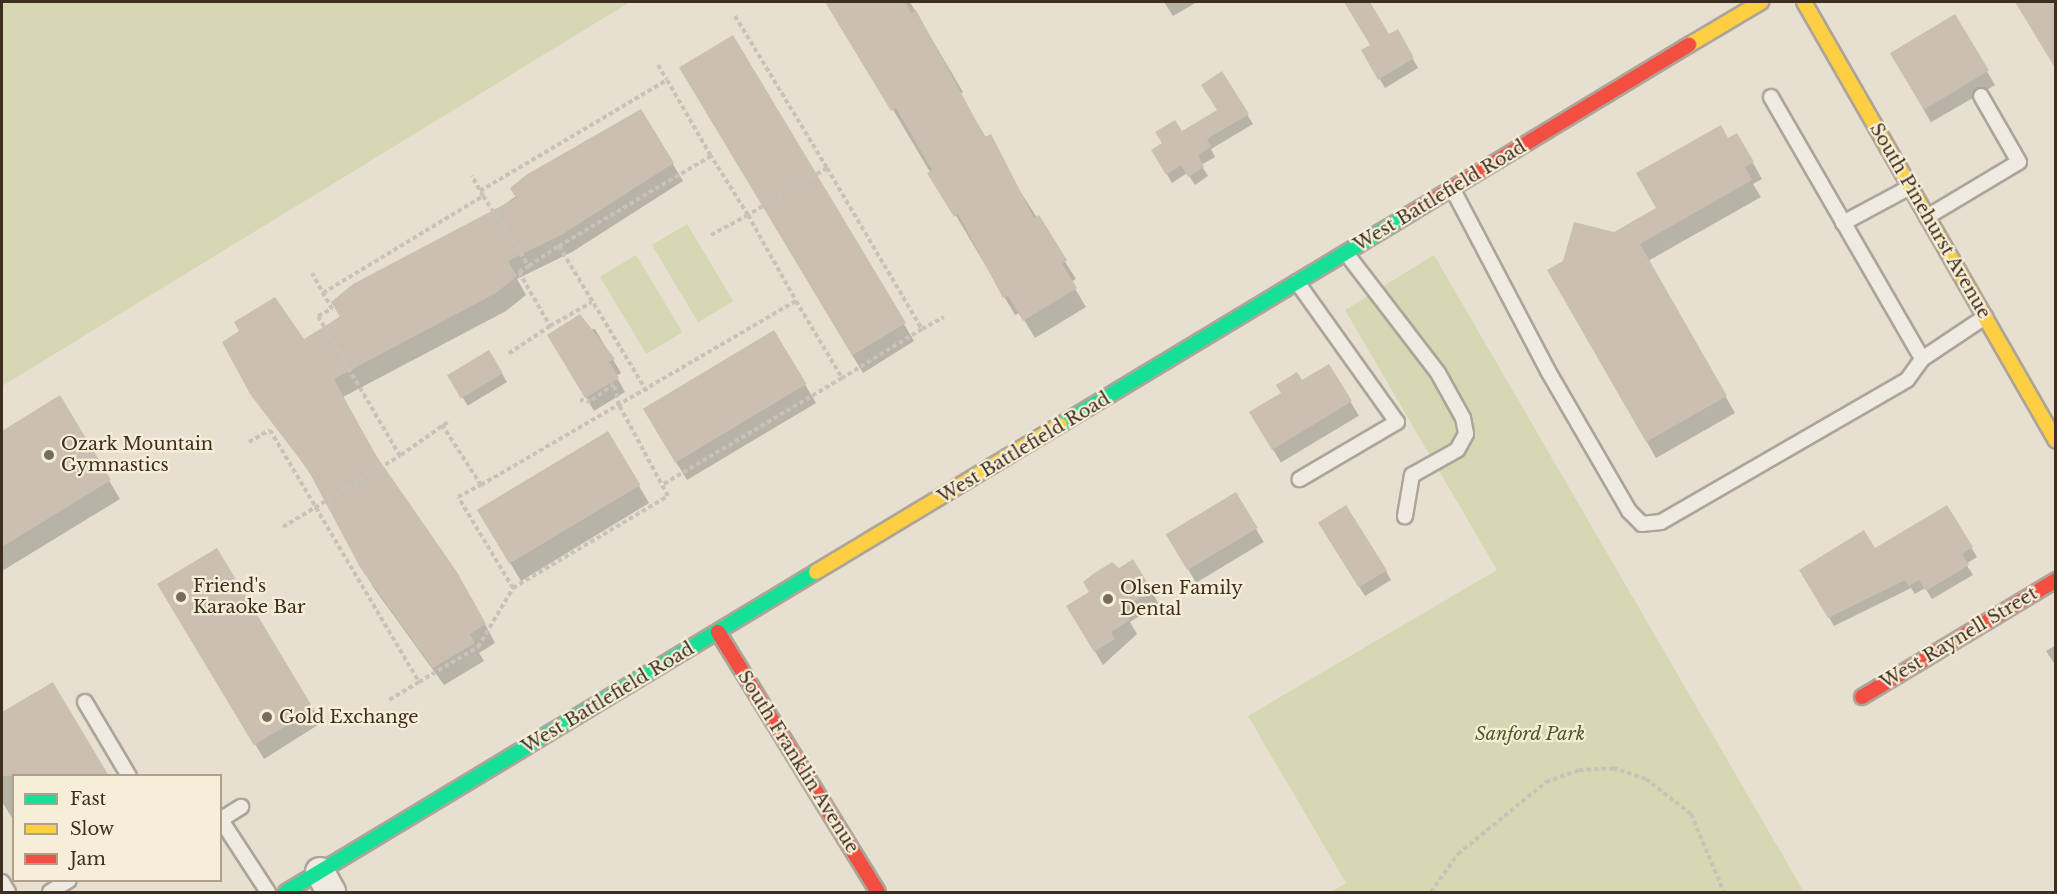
<!DOCTYPE html>
<html>
<head>
<meta charset="utf-8">
<style>
  body { margin:0 }
  #map { position:relative; width:2057px; height:894px; overflow:hidden; background:#e7e0d1; font-family:"Libre Baskerville",serif }
  div>[style] { position:absolute }
  .green>* { inset:0; background:#d6d7b3; transform-origin:0 0 }
  .shadow>* { inset:0; background:#0003; transform-origin:0 0 }
  .building>* { inset:0; background:#cbbfb2; transform-origin:0 0 }
  .path>* { height:4px; margin-top:-2px; transform-origin:0; background:repeating-linear-gradient(90deg,#c8c2b9 0 4.5px,transparent 0 7.5px) }
  .roads { filter:drop-shadow(2px 0 #ada599) drop-shadow(-2px 0 #ada599) drop-shadow(0 2px #ada599) drop-shadow(0 -2px #ada599) }
  .lane>* { height:14px; margin:-7px; padding:0 7px; transform-origin:7px; border-radius:7px; background:#efebe3 }
  .street>* { height:28px; margin:-14px; padding:0 14px; transform-origin:14px; border-radius:14px; background:#efebe3 }
  .fast>* { height:14px; margin:-7px; padding:0 7px; transform-origin:7px; border-radius:7px; background:#16e098 }
  .slow>* { height:14px; margin:-7px; padding:0 7px; transform-origin:7px; border-radius:7px; background:#ffcf43 }
  .jam>* { height:14px; margin:-7px; padding:0 7px; transform-origin:7px; border-radius:7px; background:#f24e42 }
  .dots>* { width:16px; height:16px; translate:-50% -50%; box-sizing:border-box; border:3px solid #f7eed8; border-radius:50% }
  span { translate:-50% -50%; white-space:nowrap; text-align:center; line-height:1.15; -webkit-text-stroke:4.5px #f7eed8; paint-order:stroke }
  .street-label { font-size:18px; color:#3d2e20 }
  .poi-label { font-size:18px; color:#3d2e20 }
  .left { translate:0 -50%; text-align:left }
  .park-label { font-size:18px; color:#4d5a26; font-style:italic }
  .frame { position:absolute; inset:0; border:3px solid #3d2e20; pointer-events:none }
  .legend { position:absolute; left:12px; top:774px; width:210px; height:108px; box-sizing:border-box; background:#f7eed8; border:2px solid #ada18e; margin:0; padding:8px 10px; list-style:none; font-size:18px; color:#3d2e20 }
  .legend li { display:flex; align-items:center; gap:12px; height:30px }
  .legend b { width:30px; border:2px solid #ada18e }
</style>
</head>
<body>
<div id="map">
  <div class="green">
    <i style="clip-path:polygon(2px 2px,630px 2px,2px 386px)"></i>
    <i style="left:687px;top:224px;width:90px;height:41px;rotate:59deg"></i>
    <i style="left:636px;top:255px;width:90px;height:42px;rotate:59deg"></i>
    <i style="clip-path:polygon(1434px 255px,1804px 892px,1331px 892px,1346px 883px,1248px 716px,1497px 570px,1345px 310px)"></i>
  </div>
  <div class="shadow">
    <i style="clip-path:polygon(829px 2px,910px 2px,963px 92px,959px 95px,1076px 279px,1071px 282px,1086px 307px,1035px 338px,1020px 313px,1015px 315px)"></i>
    <i style="clip-path:polygon(1164px 2px,1197px 2px,1173px 16px)"></i>
    <i style="clip-path:polygon(1368px 2px,1389px 36px,1397px 31px,1418px 68px,1385px 88px,1363px 51px,1371px 46px,1346px 3px)"></i>
    <i style="clip-path:polygon(2017px 2px,2056px 2px,2052px 60px)"></i>
    <i style="left:1955px;top:16px;width:80px;height:74px;rotate:60deg"></i>
    <i style="clip-path:polygon(1222px 73px,1253px 124px,1211px 149px,1215px 157px,1201px 165px,1208px 176px,1195px 185px,1187px 173px,1172px 183px,1153px 151px,1218px 111px)"></i>
    <i style="clip-path:polygon(691px 86px,904px 324px,914px 341px,863px 373px)"></i>
    <i style="clip-path:polygon(641px 111px,683px 181px,572px 252px,517px 279px,526px 295px,506px 311px,343px 397px,400px 498px,472px 599px,495px 643px,479px 653px,484px 661px,444px 685px,373px 587px,317px 484px,234px 360px,304px 341px)"></i>
    <i style="clip-path:polygon(1737px 135px,1762px 179px,1753px 184px,1761px 197px,1648px 261px,1735px 413px,1656px 458px,1549px 271px,1658px 209px)"></i>
    <i style="clip-path:polygon(595px 329px,621px 373px,616px 376px,625px 392px,594px 411px,549px 335px)"></i>
    <i style="clip-path:polygon(774px 332px,816px 403px,687px 480px,655px 428px)"></i>
    <i style="left:489px;top:352px;width:35px;height:46px;rotate:59deg"></i>
    <i style="left:1329px;top:366px;width:58px;height:91px;rotate:59deg"></i>
    <i style="clip-path:polygon(59px 397px,120px 499px,2px 571px,2px 432px)"></i>
    <i style="clip-path:polygon(608px 433px,649px 503px,521px 581px,489px 528px)"></i>
    <i style="left:1235px;top:494px;width:56px;height:79px;rotate:59deg"></i>
    <i style="clip-path:polygon(1947px 507px,1977px 557px,1966px 564px,1973px 575px,1932px 599px,1925px 588px,1915px 594px,1911px 588px,1834px 626px,1801px 570px,1875px 550px)"></i>
    <i style="clip-path:polygon(1325px 532px,1386px 571px,1391px 580px,1365px 596px)"></i>
    <i style="clip-path:polygon(1133px 561px,1159px 604px,1130px 622px,1137px 634px,1103px 665px,1076px 620px,1091px 592px)"></i>
    <i style="clip-path:polygon(167px 599px,314px 710px,321px 723px,264px 759px)"></i>
    <i style="clip-path:polygon(2056px 645px,2056px 666px,2046px 651px)"></i>
    <i style="clip-path:polygon(52px 684px,14px 776px,14px 821px,2px 802px,2px 714px)"></i>
  </div>
  <div class="building">
    <i style="clip-path:polygon(825px 2px,905px 2px,911px 13px,916px 10px,985px 137px,991px 134px,1034px 218px,1039px 215px,1067px 260px,1062px 264px,1077px 288px,1023px 321px,1008px 296px,1003px 298px,958px 214px,954px 217px,927px 173px,932px 170px,896px 108px,891px 111px)"></i>
    <i style="clip-path:polygon(1344px 2px,1370px 2px,1389px 34px,1398px 29px,1414px 58px,1378px 80px,1361px 50px,1370px 45px)"></i>
    <i style="clip-path:polygon(2015px 2px,2055px 2px,2055px 68px)"></i>
    <i style="left:1955px;top:14px;width:66px;height:76px;rotate:59deg"></i>
    <i style="left:733px;top:35px;width:336px;height:63px;rotate:59deg"></i>
    <i style="clip-path:polygon(1222px 71px,1249px 114px,1207px 139px,1211px 147px,1198px 155px,1204px 167px,1188px 177px,1181px 165px,1166px 175px,1151px 150px,1162px 143px,1155px 132px,1175px 120px,1182px 131px,1217px 110px,1201px 85px)"></i>
    <i style="clip-path:polygon(641px 109px,674px 163px,561px 235px,508px 261px,517px 276px,496px 293px,334px 379px,373px 451px,457px 572px,486px 624px,470px 634px,475px 643px,433px 668px,361px 569px,308px 470px,250px 394px,222px 342px,239px 331px,234px 322px,275px 297px,304px 339px,340px 317px,331px 302px,353px 284px,516px 198px,510px 188px,526px 175px)"></i>
    <i style="clip-path:polygon(1721px 125px,1728px 138px,1737px 133px,1754px 162px,1745px 167px,1752px 180px,1640px 244px,1727px 396px,1646px 442px,1547px 270px,1563px 261px,1574px 222px,1614px 232px,1656px 208px,1636px 173px)"></i>
    <i style="clip-path:polygon(580px 314px,615px 359px,609px 362px,619px 378px,585px 398px,547px 335px)"></i>
    <i style="left:774px;top:330px;width:63px;height:153px;rotate:59deg"></i>
    <i style="left:489px;top:350px;width:27px;height:49px;rotate:59deg"></i>
    <i style="clip-path:polygon(1329px 364px,1352px 401px,1272px 450px,1249px 412px,1281px 393px,1276px 385px,1297px 372px,1302px 380px)"></i>
    <i style="clip-path:polygon(60px 395px,111px 480px,2px 547px,2px 431px)"></i>
    <i style="left:608px;top:431px;width:63px;height:153px;rotate:59deg"></i>
    <i style="left:1236px;top:492px;width:42px;height:82px;rotate:59deg"></i>
    <i style="left:1346px;top:505px;width:77px;height:33px;rotate:58deg"></i>
    <i style="clip-path:polygon(1947px 505px,1973px 547px,1962px 554px,1969px 565px,1926px 591px,1919px 580px,1909px 586px,1905px 580px,1828px 618px,1799px 570px,1864px 530px,1875px 548px)"></i>
    <i style="left:217px;top:548px;width:188px;height:70px;rotate:59deg"></i>
    <i style="clip-path:polygon(1133px 559px,1152px 590px,1123px 608px,1130px 620px,1111px 632px,1115px 639px,1094px 652px,1066px 606px,1089px 592px,1083px 582px,1093px 574px,1112px 562px,1119px 568px)"></i>
    <i style="clip-path:polygon(53px 682px,60px 694px,109px 776px,2px 776px,2px 712px)"></i>
  </div>
  <div class="path">
    <i style="left:735px;top:16px;width:178px;rotate:58.8deg"></i>
    <i style="left:827px;top:168px;width:92px;rotate:149.3deg"></i>
    <i style="left:748px;top:215px;width:98px;rotate:60.8deg"></i>
    <i style="left:658px;top:65px;width:17px;rotate:59deg"></i>
    <i style="left:827px;top:168px;width:187px;rotate:59.5deg"></i>
    <i style="left:922px;top:329px;width:94px;rotate:148.5deg"></i>
    <i style="left:480px;top:191px;width:217px;rotate:-30.7deg"></i>
    <i style="left:667px;top:80px;width:88px;rotate:59.9deg"></i>
    <i style="left:711px;top:156px;width:177px;rotate:149.4deg"></i>
    <i style="left:483px;top:196px;width:84px;rotate:56.7deg"></i>
    <i style="left:529px;top:266px;width:12px;rotate:149deg"></i>
    <i style="left:519px;top:272px;width:62px;rotate:60.1deg"></i>
    <i style="left:550px;top:326px;width:50px;rotate:146.3deg"></i>
    <i style="left:711px;top:235px;width:42px;rotate:-28.4deg"></i>
    <i style="left:748px;top:215px;width:70px;rotate:-122.1deg"></i>
    <i style="left:529px;top:266px;width:36px;rotate:-34deg"></i>
    <i style="left:559px;top:246px;width:170px;rotate:58.9deg"></i>
    <i style="left:323px;top:293px;width:187px;rotate:-31.2deg"></i>
    <i style="left:483px;top:196px;width:23px;rotate:-119deg"></i>
    <i style="left:550px;top:326px;width:48px;rotate:-29.7deg"></i>
    <i style="left:922px;top:329px;width:25px;rotate:-29deg"></i>
    <i style="left:249px;top:442px;width:24px;rotate:-30deg"></i>
    <i style="left:270px;top:430px;width:293px;rotate:59.4deg"></i>
    <i style="left:419px;top:682px;width:37px;rotate:149deg"></i>
    <i style="left:401px;top:455px;width:57px;rotate:-35.1deg"></i>
    <i style="left:481px;top:485px;width:365px;rotate:-30.3deg"></i>
    <i style="left:796px;top:301px;width:90px;rotate:59.1deg"></i>
    <i style="left:842px;top:378px;width:209px;rotate:149.3deg"></i>
    <i style="left:283px;top:527px;width:137px;rotate:-31.3deg"></i>
    <i style="left:400px;top:456px;width:162px;rotate:-120.4deg"></i>
    <i style="left:318px;top:316px;width:16px;rotate:-27deg"></i>
    <i style="left:332px;top:309px;width:41px;rotate:-119.1deg"></i>
    <i style="left:513px;top:588px;width:180px;rotate:-30.7deg"></i>
    <i style="left:668px;top:496px;width:103px;rotate:-118.3deg"></i>
    <i style="left:619px;top:405px;width:22px;rotate:-103deg"></i>
    <i style="left:614px;top:384px;width:29px;rotate:144deg"></i>
    <i style="left:591px;top:401px;width:11px;rotate:-175deg"></i>
    <i style="left:419px;top:682px;width:69px;rotate:-30.7deg"></i>
    <i style="left:478px;top:647px;width:69px;rotate:-59.3deg"></i>
    <i style="left:513px;top:588px;width:106px;rotate:-121.1deg"></i>
    <i style="left:458px;top:497px;width:26px;rotate:-28deg"></i>
    <i style="left:481px;top:485px;width:72px;rotate:-123deg"></i>
    <i style="left:1431px;top:892px;width:47px;rotate:-54.6deg"></i>
    <i style="left:1458px;top:854px;width:114px;rotate:-39.3deg"></i>
    <i style="left:1546px;top:782px;width:35px;rotate:-20deg"></i>
    <i style="left:1579px;top:770px;width:34px;rotate:-3deg"></i>
    <i style="left:1613px;top:768px;width:35px;rotate:18deg"></i>
    <i style="left:1646px;top:779px;width:57px;rotate:37.9deg"></i>
    <i style="left:1691px;top:814px;width:85px;rotate:67.1deg"></i>
  </div>
  <div class="roads">
    <div class="lane">
      <i style="left:1771px;top:97px;width:302px;rotate:60deg"></i>
      <i style="left:1452px;top:188px;width:207px;rotate:62.3deg"></i>
      <i style="left:1548px;top:371px;width:162px;rotate:59.9deg"></i>
      <i style="left:1629px;top:511px;width:18px;rotate:45deg"></i>
      <i style="left:1642px;top:524px;width:19px;rotate:-6deg"></i>
      <i style="left:1661px;top:522px;width:284px;rotate:-30deg"></i>
      <i style="left:1907px;top:380px;width:26px;rotate:-54deg"></i>
      <i style="left:1922px;top:359px;width:76px;rotate:-33.7deg"></i>
      <i style="left:1927px;top:217px;width:107px;rotate:-30.9deg"></i>
      <i style="left:2019px;top:162px;width:76px;rotate:-119.9deg"></i>
      <i style="left:1843px;top:223px;width:76px;rotate:-28.2deg"></i>
      <i style="left:1346px;top:253px;width:151px;rotate:52.5deg"></i>
      <i style="left:1438px;top:373px;width:51px;rotate:60.9deg"></i>
      <i style="left:1463px;top:418px;width:16px;rotate:79deg"></i>
      <i style="left:1466px;top:434px;width:18px;rotate:119deg"></i>
      <i style="left:1457px;top:450px;width:51px;rotate:150.9deg"></i>
      <i style="left:1412px;top:475px;width:42px;rotate:99.7deg"></i>
      <i style="left:1297px;top:282px;width:172px;rotate:54.5deg"></i>
      <i style="left:1397px;top:422px;width:113px;rotate:149.6deg"></i>
      <i style="left:85px;top:702px;width:86px;rotate:59.3deg"></i>
      <i style="left:220px;top:820px;width:25px;rotate:-32deg"></i>
      <i style="left:221px;top:820px;width:86px;rotate:56.9deg"></i>
      <i style="left:2px;top:882px;width:12px;rotate:59deg"></i>
      <i style="left:50px;top:892px;width:22px;rotate:-32deg"></i>
    </div>
    <div class="street">
      <i style="left:320px;top:872px;width:23px;rotate:61deg"></i>
    </div>
    <div class="fast">
      <i style="left:1060px;top:425px;width:412px;rotate:-31.1deg"></i>
      <i style="left:286px;top:892px;width:619px;rotate:-31.12deg"></i>
    </div>
    <div class="slow">
      <i style="left:1804px;top:2px;width:506px;rotate:60.14deg"></i>
      <i style="left:1689px;top:45px;width:84px;rotate:-30.8deg"></i>
      <i style="left:816px;top:572px;width:285px;rotate:-31.1deg"></i>
    </div>
    <div class="jam">
      <i style="left:1413px;top:212px;width:323px;rotate:-31.2deg"></i>
      <i style="left:718px;top:632px;width:305px;rotate:58.4deg"></i>
      <i style="left:1862px;top:697px;width:227px;rotate:-31.1deg"></i>
    </div>
  </div>
  <div class="dots">
    <i style="left:49px;top:455px;background:#786c5e"></i>
    <i style="left:181px;top:597px;background:#786c5e"></i>
    <i style="left:1108px;top:599px;background:#786c5e"></i>
    <i style="left:267px;top:717px;background:#786c5e"></i>
  </div>
  <div class="street-label">
    <span style="left:1440px;top:196px;rotate:-31deg">West Battlefield Road</span>
    <span style="left:1930px;top:221px;rotate:60deg">South Pinehurst Avenue</span>
    <span style="left:1024px;top:448px;rotate:-31deg">West Battlefield Road</span>
    <span style="left:1959px;top:638px;rotate:-31deg">West Raynell Street</span>
    <span style="left:608px;top:698px;rotate:-31deg">West Battlefield Road</span>
    <span style="left:798px;top:762px;rotate:58deg">South Franklin Avenue</span>
  </div>
  <div class="poi-label">
    <span class="left" style="left:61px;top:455px">Ozark Mountain<br>Gymnastics</span>
    <span class="left" style="left:193px;top:597px">Friend's<br>Karaoke Bar</span>
    <span class="left" style="left:1120px;top:599px">Olsen Family<br>Dental</span>
    <span class="left" style="left:279px;top:717px">Gold Exchange</span>
  </div>
  <div class="park-label">
    <span style="left:1530px;top:734px">Sanford Park</span>
  </div>
  <div class="frame"></div>
  <ul class="legend">
  <li><b style="height:8px;background:#16e098"></b>Fast</li>
  <li><b style="height:8px;background:#ffcf43"></b>Slow</li>
  <li><b style="height:8px;background:#f24e42"></b>Jam</li>
  </ul>
</div>
</body>
</html>
